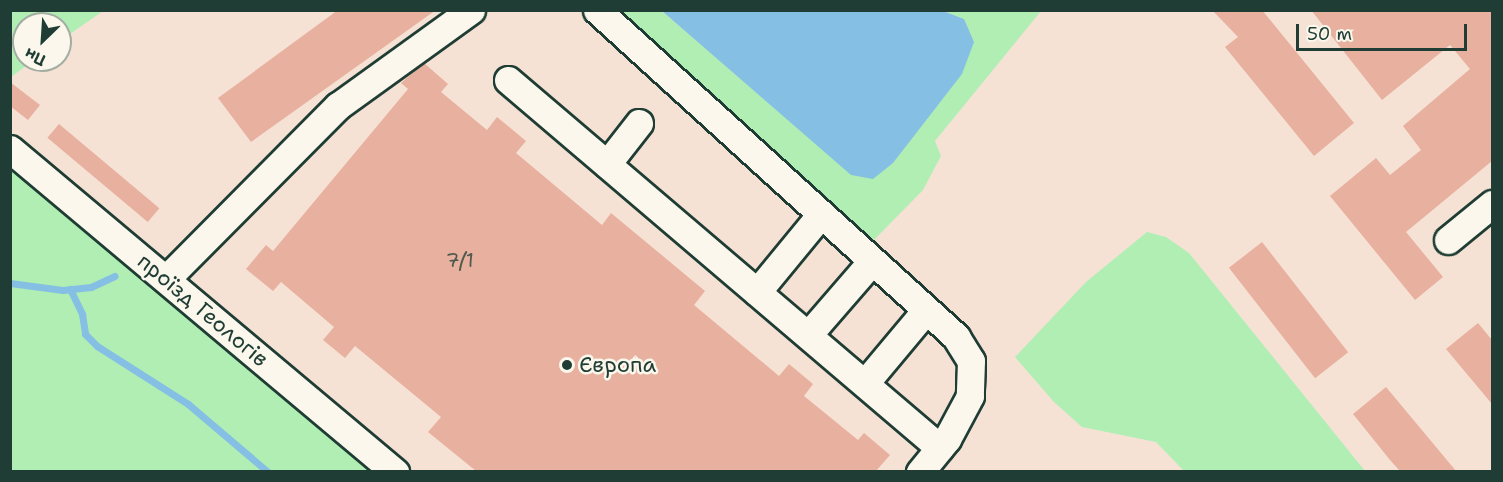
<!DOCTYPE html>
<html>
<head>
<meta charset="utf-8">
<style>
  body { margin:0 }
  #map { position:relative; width:1503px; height:482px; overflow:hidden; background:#fbf7ec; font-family:"Shantell Sans",sans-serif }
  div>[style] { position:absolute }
  .built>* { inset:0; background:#f5e2d5 }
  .green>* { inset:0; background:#b1eeb4 }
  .water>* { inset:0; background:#85c0e4 }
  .stream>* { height:7px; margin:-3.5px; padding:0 3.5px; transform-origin:3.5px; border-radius:3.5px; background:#85c0e4 }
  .building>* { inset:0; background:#e8b09e; transform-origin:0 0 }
  .roads { filter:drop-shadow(2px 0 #1f3d34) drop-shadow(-2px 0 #1f3d34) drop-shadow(0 2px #1f3d34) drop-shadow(0 -2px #1f3d34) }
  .minor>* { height:27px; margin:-13.5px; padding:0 13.5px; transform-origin:13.5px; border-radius:13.5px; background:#fbf7ec }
  .dots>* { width:16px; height:16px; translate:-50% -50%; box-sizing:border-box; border:3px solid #fbf7ec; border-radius:50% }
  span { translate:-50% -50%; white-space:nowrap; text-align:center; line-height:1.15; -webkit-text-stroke:5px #fbf7ec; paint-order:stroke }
  .number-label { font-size:20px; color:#515a4e }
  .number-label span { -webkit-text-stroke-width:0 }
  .street-label { font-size:22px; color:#1f3d34 }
  .poi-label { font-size:22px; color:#1f3d34 }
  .left { translate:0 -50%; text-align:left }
  .frame { position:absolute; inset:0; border:12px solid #1f3d34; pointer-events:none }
  .north { position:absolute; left:12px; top:12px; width:60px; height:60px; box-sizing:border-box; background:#fbf7ec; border:2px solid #a3ada2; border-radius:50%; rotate:205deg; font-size:16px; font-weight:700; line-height:24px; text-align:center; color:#1f3d34 }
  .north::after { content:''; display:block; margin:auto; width:21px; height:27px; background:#1f3d34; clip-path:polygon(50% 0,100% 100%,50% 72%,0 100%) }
  .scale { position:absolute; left:1296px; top:24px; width:171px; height:27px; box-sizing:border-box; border:3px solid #1f3d34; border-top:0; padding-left:8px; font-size:18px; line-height:21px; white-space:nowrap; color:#1f3d34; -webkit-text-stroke:4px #fbf7ec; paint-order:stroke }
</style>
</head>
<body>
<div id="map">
  <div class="built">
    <i style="clip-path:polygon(103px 10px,1492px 11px,1492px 471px,411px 471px,11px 135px,10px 77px,34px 60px,60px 60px,60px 41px)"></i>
  </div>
  <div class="green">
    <i style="clip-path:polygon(11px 10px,103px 10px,103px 11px,60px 41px,60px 24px,24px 24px,24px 60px,34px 60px,11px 77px)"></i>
    <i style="clip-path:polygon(614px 11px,662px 11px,851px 174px,893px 163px,922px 122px,964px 19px,943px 11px,1041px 11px,935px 141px,941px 156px,923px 190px,872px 242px)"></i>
    <i style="clip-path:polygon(11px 159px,385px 471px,11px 471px)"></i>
    <i style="clip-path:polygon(1147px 232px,1166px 237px,1189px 253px,1365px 471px,1184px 471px,1156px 442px,1082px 427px,1054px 402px,1015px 357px,1086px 282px)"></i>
  </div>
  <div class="water">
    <i style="clip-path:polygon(662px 11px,943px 11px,964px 19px,974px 42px,962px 74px,893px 163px,873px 179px,851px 175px)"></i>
  </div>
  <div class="stream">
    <i style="left:10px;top:283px;width:53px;rotate:7.5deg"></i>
    <i style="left:63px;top:290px;width:28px;rotate:-6deg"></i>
    <i style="left:91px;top:287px;width:26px;rotate:-25deg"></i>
    <i style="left:70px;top:289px;width:28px;rotate:64deg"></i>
    <i style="left:82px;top:314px;width:20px;rotate:81deg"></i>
    <i style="left:85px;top:334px;width:17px;rotate:45deg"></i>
    <i style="left:97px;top:346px;width:108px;rotate:32.5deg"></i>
    <i style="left:188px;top:404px;width:105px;rotate:40.4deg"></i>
  </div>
  <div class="building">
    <i style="clip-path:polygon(338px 10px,436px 10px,251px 142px,218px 98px)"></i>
    <i style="clip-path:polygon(1212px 10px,1262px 10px,1354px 123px,1314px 156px,1225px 47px,1238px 37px)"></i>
    <i style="clip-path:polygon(1311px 10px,1492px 10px,1492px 161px,1406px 232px,1443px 277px,1415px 300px,1330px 196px,1376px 158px,1390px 175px,1421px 150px,1403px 126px,1470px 69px,1450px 45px,1382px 100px)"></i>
    <i style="clip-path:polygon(424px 63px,448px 84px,441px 92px,487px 130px,497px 117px,526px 141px,516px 153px,602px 225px,611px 213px,705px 291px,694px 305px,779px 376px,789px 364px,813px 384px,804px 396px,858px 440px,864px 433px,890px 455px,876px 471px,476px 471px,428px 432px,441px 417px,355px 346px,345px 358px,323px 340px,334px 327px,281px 282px,273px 291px,246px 269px,266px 245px,273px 251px,408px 89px,401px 83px)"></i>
    <i style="clip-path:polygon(10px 82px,40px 105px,28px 120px,10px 106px)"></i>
    <i style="left:59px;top:124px;width:131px;height:18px;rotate:40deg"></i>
    <i style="left:1262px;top:242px;width:140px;height:42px;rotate:52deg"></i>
    <i style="clip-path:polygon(1478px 323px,1492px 340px,1492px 404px,1446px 349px)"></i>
    <i style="clip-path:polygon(1386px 387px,1456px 471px,1400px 471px,1390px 460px,1353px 414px)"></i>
  </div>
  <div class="roads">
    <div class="minor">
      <i style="left:597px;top:10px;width:486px;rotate:42.3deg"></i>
      <i style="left:956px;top:337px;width:28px;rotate:58deg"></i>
      <i style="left:971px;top:361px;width:35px;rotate:92deg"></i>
      <i style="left:970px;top:396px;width:49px;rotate:118.1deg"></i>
      <i style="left:947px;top:439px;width:43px;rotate:129.3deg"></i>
      <i style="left:508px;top:80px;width:567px;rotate:40.43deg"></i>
      <i style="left:10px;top:149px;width:503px;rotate:40deg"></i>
      <i style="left:607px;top:164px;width:52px;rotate:-52deg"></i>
      <i style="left:1448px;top:240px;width:57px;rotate:-39.3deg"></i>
      <i style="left:166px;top:279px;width:244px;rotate:-45.2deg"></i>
      <i style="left:338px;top:106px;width:164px;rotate:-35.8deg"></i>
      <i style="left:757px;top:292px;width:101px;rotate:-50.6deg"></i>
      <i style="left:808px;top:335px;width:98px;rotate:-49.1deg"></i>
      <i style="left:865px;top:383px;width:95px;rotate:-50.1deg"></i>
    </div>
  </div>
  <div class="dots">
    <i style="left:567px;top:365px;background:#1f3d34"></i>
  </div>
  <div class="number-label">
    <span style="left:460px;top:260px">7/1</span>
  </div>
  <div class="street-label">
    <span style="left:203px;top:310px;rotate:40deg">проїзд Геологів</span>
  </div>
  <div class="poi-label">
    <span class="left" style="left:579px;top:365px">Європа</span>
  </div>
  <div class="frame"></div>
  <div class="north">Пн</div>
  <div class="scale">50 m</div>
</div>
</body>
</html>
